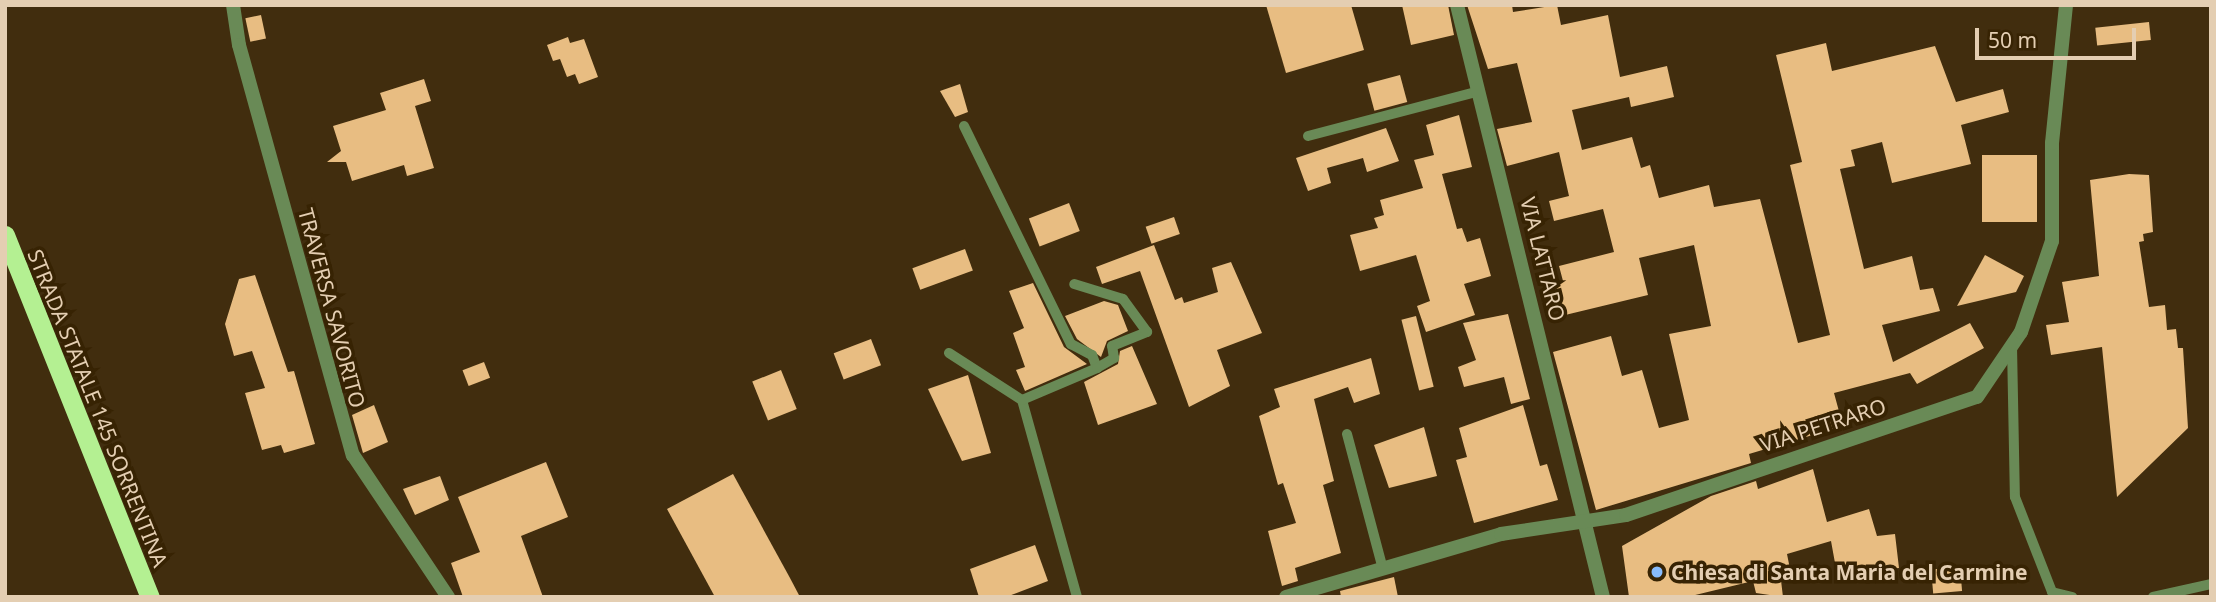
<!DOCTYPE html>
<html>
<head>
<meta charset="utf-8">
<style>
  body { margin:0 }
  #map { position:relative; width:2216px; height:602px; overflow:hidden; background:#412d0e; font-family:"Noto Sans",sans-serif }
  div>[style] { position:absolute }
  .building>* { inset:0; background:#e8bd82; transform-origin:0 0 }
  .service>* { height:10px; margin:-5px; padding:0 5px; transform-origin:5px; border-radius:5px; background:#698a56 }
  .minor>* { height:14px; margin:-7px; padding:0 7px; transform-origin:7px; border-radius:7px; background:#698a56 }
  .tertiary>* { height:14px; margin:-7px; padding:0 7px; transform-origin:7px; border-radius:7px; background:#698a56 }
  .trunk>* { height:19px; margin:-9.5px; padding:0 9.5px; transform-origin:9.5px; border-radius:9.5px; background:#b4f092 }
  .dots>* { width:19px; height:19px; translate:-50% -50%; box-sizing:border-box; border:4px solid #372303; border-radius:50% }
  span { translate:-50% -50%; white-space:nowrap; text-align:center; line-height:1.15; -webkit-text-stroke:7px #372303; paint-order:stroke }
  .street-label { font-size:21px; color:#e4ceb2 }
  .poi-label { font-size:21px; color:#e4ceb2; font-weight:700 }
  .left { translate:0 -50%; text-align:left }
  .frame { position:absolute; inset:0; border:7px solid #e4ceb2; pointer-events:none }
  .scale { position:absolute; left:1975px; top:28px; width:161px; height:32px; box-sizing:border-box; border:4px solid #e4ceb2; border-top:0; padding-left:9px; font-size:21px; line-height:24px; white-space:nowrap; color:#e4ceb2; -webkit-text-stroke:5px #372303; paint-order:stroke }
</style>
</head>
<body>
<div id="map">
  <div class="building">
    <i style="clip-path:polygon(1266px 5px,1351px 5px,1364px 50px,1286px 73px)"></i>
    <i style="clip-path:polygon(1402px 5px,1448px 5px,1454px 35px,1411px 45px)"></i>
    <i style="clip-path:polygon(1467px 5px,1512px 5px,1513px 12px,1557px 5px,1561px 25px,1608px 15px,1620px 77px,1667px 66px,1674px 97px,1631px 107px,1629px 97px,1572px 110px,1582px 150px,1632px 137px,1641px 168px,1650px 165px,1659px 198px,1709px 185px,1714px 207px,1760px 199px,1798px 343px,1830px 335px,1790px 165px,1802px 162px,1776px 55px,1826px 43px,1832px 71px,1935px 46px,1956px 102px,2003px 89px,2009px 112px,1961px 125px,1971px 164px,1892px 183px,1882px 142px,1851px 150px,1855px 166px,1840px 169px,1864px 269px,1912px 256px,1920px 290px,1933px 288px,1940px 311px,1882px 325px,1893px 362px,1970px 323px,1984px 348px,1917px 384px,1910px 373px,1834px 393px,1843px 426px,1749px 454px,1751px 463px,1596px 510px,1553px 352px,1611px 336px,1622px 376px,1642px 370px,1659px 428px,1689px 420px,1669px 334px,1711px 326px,1694px 245px,1639px 258px,1648px 295px,1561px 316px,1553px 284px,1563px 281px,1559px 266px,1614px 252px,1603px 209px,1554px 221px,1549px 201px,1569px 196px,1559px 152px,1507px 166px,1497px 129px,1532px 122px,1517px 63px,1488px 69px)"></i>
    <i style="left:261px;top:15px;width:24px;height:16px;rotate:78deg"></i>
    <i style="left:2149px;top:22px;width:18px;height:54px;rotate:84deg"></i>
    <i style="clip-path:polygon(568px 37px,570px 43px,584px 39px,598px 77px,579px 84px,575px 74px,567px 77px,560px 59px,553px 61px,547px 45px)"></i>
    <i style="left:1400px;top:75px;width:28px;height:34px;rotate:75deg"></i>
    <i style="clip-path:polygon(424px 79px,431px 101px,415px 106px,434px 168px,407px 176px,404px 165px,352px 181px,346px 162px,327px 162px,341px 151px,333px 126px,386px 110px,380px 93px)"></i>
    <i style="clip-path:polygon(960px 84px,968px 112px,955px 117px,940px 91px)"></i>
    <i style="clip-path:polygon(1459px 115px,1472px 167px,1442px 174px,1457px 229px,1462px 228px,1467px 242px,1480px 238px,1491px 276px,1464px 284px,1475px 315px,1426px 332px,1417px 306px,1430px 301px,1416px 255px,1360px 271px,1350px 235px,1378px 228px,1374px 218px,1384px 215px,1380px 200px,1423px 188px,1414px 160px,1434px 155px,1426px 125px)"></i>
    <i style="clip-path:polygon(1386px 128px,1399px 161px,1367px 172px,1363px 158px,1327px 168px,1331px 183px,1308px 191px,1296px 158px)"></i>
    <i style="left:1982px;top:155px;width:55px;height:67px"></i>
    <i style="clip-path:polygon(2129px 174px,2149px 175px,2153px 232px,2143px 234px,2144px 241px,2139px 242px,2149px 307px,2165px 305px,2167px 330px,2176px 329px,2178px 348px,2183px 348px,2188px 428px,2117px 497px,2102px 347px,2051px 355px,2046px 325px,2069px 322px,2062px 282px,2099px 276px,2090px 180px)"></i>
    <i style="left:1069px;top:203px;width:30px;height:43px;rotate:69deg"></i>
    <i style="left:1174px;top:217px;width:18px;height:30px;rotate:71deg"></i>
    <i style="clip-path:polygon(1154px 245px,1175px 300px,1182px 297px,1184px 303px,1218px 292px,1212px 268px,1231px 262px,1262px 333px,1217px 350px,1230px 386px,1189px 407px,1140px 271px,1102px 284px,1096px 267px)"></i>
    <i style="left:965px;top:249px;width:23px;height:56px;rotate:70deg"></i>
    <i style="clip-path:polygon(1985px 255px,2024px 276px,2016px 292px,1957px 306px)"></i>
    <i style="clip-path:polygon(255px 275px,288px 372px,294px 371px,315px 444px,284px 453px,281px 445px,262px 450px,245px 393px,265px 388px,252px 351px,234px 356px,225px 324px,239px 279px)"></i>
    <i style="clip-path:polygon(1033px 283px,1064px 347px,1087px 364px,1025px 391px,1016px 370px,1025px 367px,1013px 333px,1024px 328px,1009px 291px)"></i>
    <i style="clip-path:polygon(1104px 301px,1118px 305px,1128px 331px,1107px 341px,1101px 357px,1077px 339px,1065px 316px)"></i>
    <i style="clip-path:polygon(1508px 314px,1530px 399px,1511px 404px,1504px 377px,1464px 387px,1458px 367px,1476px 360px,1463px 323px)"></i>
    <i style="left:1416px;top:316px;width:73px;height:15px;rotate:76deg"></i>
    <i style="left:871px;top:339px;width:28px;height:40px;rotate:69deg"></i>
    <i style="clip-path:polygon(1132px 346px,1157px 404px,1098px 425px,1084px 382px,1118px 364px,1120px 351px)"></i>
    <i style="clip-path:polygon(1371px 358px,1380px 394px,1354px 403px,1348px 387px,1314px 399px,1334px 481px,1323px 485px,1341px 553px,1295px 568px,1298px 581px,1282px 586px,1268px 531px,1296px 523px,1283px 483px,1278px 485px,1259px 416px,1280px 407px,1274px 389px)"></i>
    <i style="left:484px;top:362px;width:17px;height:23px;rotate:69deg"></i>
    <i style="left:781px;top:370px;width:42px;height:31px;rotate:68deg"></i>
    <i style="clip-path:polygon(968px 375px,991px 453px,962px 461px,928px 389px)"></i>
    <i style="clip-path:polygon(374px 405px,388px 442px,363px 453px,352px 415px)"></i>
    <i style="clip-path:polygon(1523px 405px,1540px 466px,1547px 464px,1558px 500px,1474px 523px,1456px 460px,1467px 457px,1459px 428px)"></i>
    <i style="clip-path:polygon(1424px 427px,1437px 476px,1389px 488px,1374px 445px)"></i>
    <i style="clip-path:polygon(546px 462px,568px 517px,521px 536px,543px 597px,463px 597px,451px 563px,480px 552px,458px 497px)"></i>
    <i style="clip-path:polygon(1813px 469px,1827px 522px,1869px 509px,1877px 536px,1895px 534px,1899px 568px,1837px 574px,1831px 541px,1787px 554px,1790px 569px,1780px 572px,1783px 597px,1756px 593px,1753px 581px,1687px 597px,1629px 597px,1622px 546px,1711px 496px,1756px 481px,1758px 489px)"></i>
    <i style="clip-path:polygon(733px 474px,790px 578px,800px 597px,715px 597px,667px 509px)"></i>
    <i style="clip-path:polygon(440px 476px,449px 500px,415px 515px,403px 489px)"></i>
    <i style="clip-path:polygon(1035px 545px,1048px 581px,1006px 597px,979px 597px,970px 569px)"></i>
    <i style="left:1960px;top:567px;width:24px;height:29px;rotate:85deg"></i>
    <i style="clip-path:polygon(1394px 577px,1398px 597px,1341px 597px,1340px 591px)"></i>
  </div>
  <div class="service">
    <i style="left:964px;top:126px;width:243px;rotate:63.9deg"></i>
    <i style="left:1071px;top:344px;width:24px;rotate:28deg"></i>
    <i style="left:1092px;top:355px;width:14px;rotate:69deg"></i>
    <i style="left:1308px;top:136px;width:177px;rotate:-14.7deg"></i>
    <i style="left:2012px;top:346px;width:151px;rotate:88.9deg"></i>
    <i style="left:2015px;top:497px;width:102px;rotate:68.7deg"></i>
    <i style="left:2052px;top:592px;width:21px;rotate:14deg"></i>
    <i style="left:949px;top:353px;width:87px;rotate:32.8deg"></i>
    <i style="left:1022px;top:400px;width:205px;rotate:74.4deg"></i>
    <i style="left:1022px;top:400px;width:82px;rotate:-23.1deg"></i>
    <i style="left:1097px;top:368px;width:20px;rotate:-30deg"></i>
    <i style="left:1114px;top:358px;width:12px;rotate:-99deg"></i>
    <i style="left:1112px;top:346px;width:38px;rotate:-22deg"></i>
    <i style="left:1147px;top:332px;width:41px;rotate:-126deg"></i>
    <i style="left:1123px;top:299px;width:51px;rotate:-163deg"></i>
    <i style="left:1347px;top:434px;width:140px;rotate:75.1deg"></i>
    <i style="left:2153px;top:597px;width:59px;rotate:-12.6deg"></i>
  </div>
  <div class="minor">
    <i style="left:233px;top:5px;width:40px;rotate:81.5deg"></i>
    <i style="left:239px;top:45px;width:426px;rotate:74.5deg"></i>
    <i style="left:353px;top:455px;width:171px;rotate:56.2deg"></i>
  </div>
  <div class="tertiary">
    <i style="left:1457px;top:5px;width:610px;rotate:76.15deg"></i>
    <i style="left:1286px;top:597px;width:224px;rotate:-16.3deg"></i>
    <i style="left:1501px;top:534px;width:126px;rotate:-8.6deg"></i>
    <i style="left:1626px;top:515px;width:370px;rotate:-18.6deg"></i>
    <i style="left:1977px;top:397px;width:78px;rotate:-55.9deg"></i>
    <i style="left:2021px;top:332px;width:96px;rotate:-71.2deg"></i>
    <i style="left:2052px;top:241px;width:98px;rotate:-90deg"></i>
    <i style="left:2052px;top:143px;width:139px;rotate:-84.2deg"></i>
  </div>
  <div class="trunk">
    <i style="left:5px;top:235px;width:390px;rotate:68.2deg"></i>
  </div>
  <div class="dots">
    <i style="left:1657px;top:572px;background:#87bbfc"></i>
  </div>
  <div class="street-label">
    <span style="left:1543px;top:259px;rotate:76deg">VIA LATTARO</span>
    <span style="left:332px;top:308px;rotate:75deg">TRAVERSA SAVORITO</span>
    <span style="left:98px;top:408px;rotate:68deg">STRADA STATALE 145 SORRENTINA</span>
    <span style="left:1823px;top:425px;rotate:-18deg">VIA PETRARO</span>
  </div>
  <div class="poi-label">
    <span class="left" style="left:1671px;top:572px">Chiesa di Santa Maria del Carmine</span>
  </div>
  <div class="frame"></div>
  <div class="scale">50 m</div>
</div>
</body>
</html>
